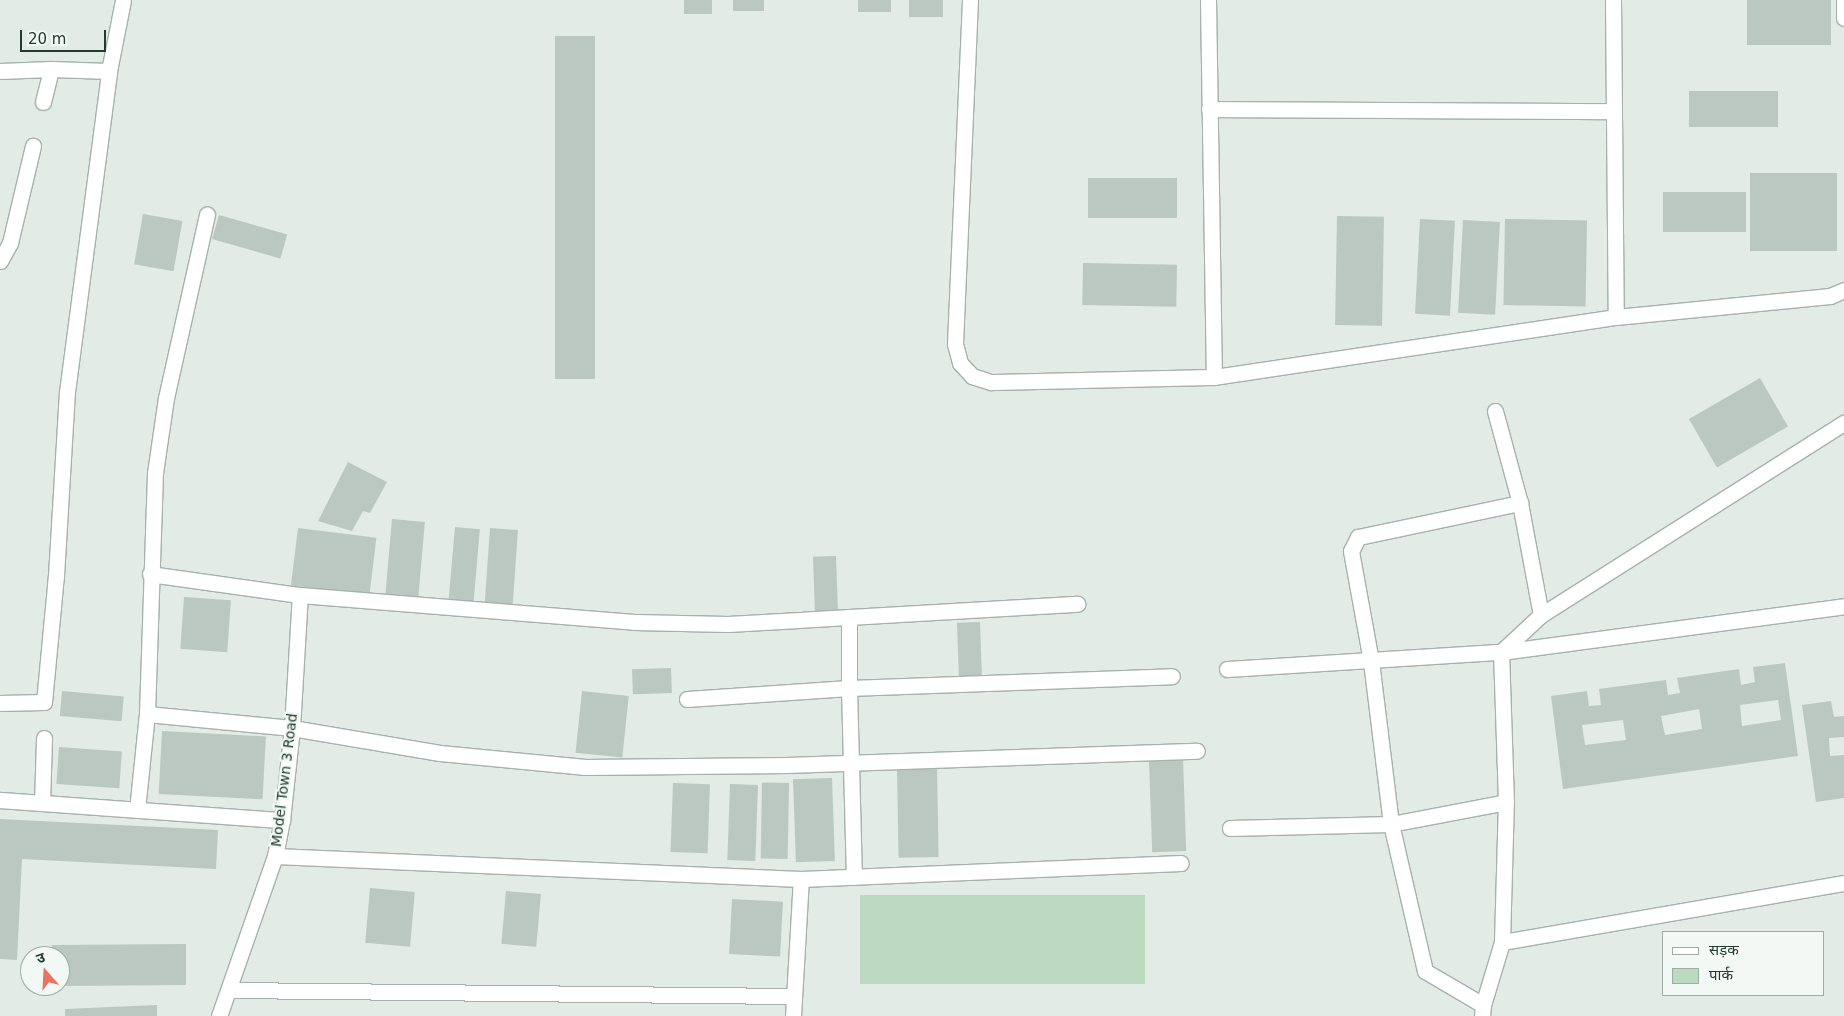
<!DOCTYPE html>
<html>
<head>
<meta charset="utf-8">
<style>
  body { margin:0 }
  #map { position:relative; width:1844px; height:1016px; overflow:hidden; background:#e2ebe6; font-family:"DejaVu Sans","Noto Sans Devanagari",sans-serif }
  div>[style] { position:absolute }
  .green>* { inset:0; background:#bcdac0; transform-origin:0 0 }
  .building>* { inset:0; background:#bac8c1; transform-origin:0 0 }
  .roads { filter:drop-shadow(1px 0 #a5b2ac) drop-shadow(-1px 0 #a5b2ac) drop-shadow(0 1px #a5b2ac) drop-shadow(0 -1px #a5b2ac) }
  .service>* { height:15px; margin:-7.5px; padding:0 7.5px; transform-origin:7.5px; border-radius:7.5px; background:#fff }
  .minor>* { height:15px; margin:-7.5px; padding:0 7.5px; transform-origin:7.5px; border-radius:7.5px; background:#fff }
  .tertiary>* { height:15px; margin:-7.5px; padding:0 7.5px; transform-origin:7.5px; border-radius:7.5px; background:#fff }
  span { translate:-50% -50%; white-space:nowrap; text-align:center; line-height:1.15; -webkit-text-stroke:4.5px #f2f8f4; paint-order:stroke }
  .street-label { font-size:14px; color:#233a31 }
  .legend { position:absolute; left:1662px; top:931px; width:162px; height:65px; box-sizing:border-box; background:#f2f8f4; border:1px solid #9faca6; margin:0; padding:6px 9px; list-style:none; font-size:15px; color:#233a31 }
  .legend li { display:flex; align-items:center; gap:10px; height:25px }
  .legend b { width:25px; border:1px solid #9faca6 }
  .north { position:absolute; left:20px; top:946px; width:50px; height:50px; box-sizing:border-box; background:#f2f8f4; border:1px solid #9faca6; border-radius:50%; rotate:341deg; font-size:14px; font-weight:700; line-height:20px; text-align:center; color:#233a31 }
  .north::after { content:''; display:block; margin:auto; width:18px; height:22px; background:#e77363; clip-path:polygon(50% 0,100% 100%,50% 72%,0 100%) }
  .scale { position:absolute; left:20px; top:30px; width:86px; height:22px; box-sizing:border-box; border:2px solid #233a31; border-top:0; padding-left:6px; font-size:15px; line-height:18px; white-space:nowrap; color:#233a31; -webkit-text-stroke:4px #f2f8f4; paint-order:stroke }
</style>
</head>
<body>
<div id="map">
  <div class="green">
    <i style="left:860px;top:895px;width:285px;height:89px"></i>
  </div>
  <div class="building">
    <i style="left:684px;top:0;width:28px;height:14px"></i>
    <i style="left:733px;top:0;width:31px;height:11px"></i>
    <i style="left:858px;top:0;width:33px;height:12px"></i>
    <i style="left:909px;top:0;width:34px;height:17px"></i>
    <i style="left:1747px;top:0;width:84px;height:45px"></i>
    <i style="left:555px;top:36px;width:40px;height:343px"></i>
    <i style="left:1689px;top:91px;width:89px;height:36px"></i>
    <i style="left:1750px;top:173px;width:87px;height:78px"></i>
    <i style="left:1088px;top:178px;width:89px;height:40px"></i>
    <i style="left:1663px;top:192px;width:83px;height:40px"></i>
    <i style="left:143px;top:214px;width:40px;height:51px;rotate:10deg"></i>
    <i style="left:219px;top:215px;width:71px;height:25px;rotate:16deg"></i>
    <i style="left:1337px;top:216px;width:47px;height:109px;rotate:1deg"></i>
    <i style="left:1420px;top:219px;width:35px;height:95px;rotate:3deg"></i>
    <i style="left:1505px;top:219px;width:82px;height:86px;rotate:1deg"></i>
    <i style="left:1463px;top:220px;width:37px;height:93px;rotate:3deg"></i>
    <i style="left:1083px;top:263px;width:94px;height:42px;rotate:1deg"></i>
    <i style="left:1760px;top:378px;width:56px;height:82px;rotate:60deg"></i>
    <i style="clip-path:polygon(348px 462px,387px 482px,370px 513px,363px 511px,352px 531px,318px 521px)"></i>
    <i style="left:392px;top:519px;width:33px;height:76px;rotate:5deg"></i>
    <i style="left:455px;top:527px;width:25px;height:74px;rotate:5deg"></i>
    <i style="left:298px;top:528px;width:79px;height:58px;rotate:7deg"></i>
    <i style="left:490px;top:528px;width:28px;height:76px;rotate:4deg"></i>
    <i style="left:836px;top:556px;width:55px;height:23px;rotate:88deg"></i>
    <i style="left:184px;top:597px;width:47px;height:52px;rotate:4deg"></i>
    <i style="left:980px;top:622px;width:57px;height:23px;rotate:88deg"></i>
    <i style="clip-path:polygon(evenodd,1785px 663px,1798px 756px,1563px 789px,1551px 696px,1587px 691px,1589px 706px,1601px 705px,1599px 689px,1666px 680px,1668px 695px,1680px 693px,1677px 678px,1739px 669px,1741px 685px,1755px 682px,1753px 667px,1785px 663px,1778px 700px,1781px 720px,1742px 726px,1740px 705px,1778px 700px,1785px 663px,1699px 709px,1702px 729px,1665px 735px,1661px 716px,1699px 709px,1785px 663px,1623px 720px,1626px 740px,1585px 745px,1582px 725px,1623px 720px)"></i>
    <i style="left:671px;top:668px;width:25px;height:39px;rotate:88deg"></i>
    <i style="left:62px;top:691px;width:62px;height:25px;rotate:5deg"></i>
    <i style="left:582px;top:691px;width:47px;height:62px;rotate:6deg"></i>
    <i style="clip-path:polygon(1831px 701px,1834px 717px,1844px 716px,1844px 737px,1829px 738px,1830px 756px,1844px 755px,1844px 798px,1816px 802px,1802px 705px)"></i>
    <i style="left:162px;top:731px;width:104px;height:63px;rotate:3deg"></i>
    <i style="left:59px;top:747px;width:63px;height:37px;rotate:4deg"></i>
    <i style="left:1183px;top:759px;width:92px;height:34px;rotate:88deg"></i>
    <i style="left:937px;top:767px;width:90px;height:40px;rotate:89deg"></i>
    <i style="left:832px;top:778px;width:83px;height:39px;rotate:88deg"></i>
    <i style="left:673px;top:783px;width:37px;height:69px;rotate:2deg"></i>
    <i style="left:789px;top:783px;width:76px;height:27px;rotate:91deg"></i>
    <i style="left:730px;top:784px;width:28px;height:76px;rotate:2deg"></i>
    <i style="clip-path:polygon(0 819px,218px 830px,216px 869px,22px 859px,17px 960px,0 959px)"></i>
    <i style="left:370px;top:888px;width:45px;height:55px;rotate:5deg"></i>
    <i style="left:506px;top:891px;width:35px;height:53px;rotate:5deg"></i>
    <i style="left:732px;top:899px;width:51px;height:55px;rotate:3deg"></i>
    <i style="clip-path:polygon(186px 944px,186px 985px,60px 986px,60px 956px,52px 956px,52px 945px)"></i>
    <i style="clip-path:polygon(157px 1005px,157px 1016px,65px 1016px,65px 1009px)"></i>
  </div>
  <div class="roads">
    <div class="service">
      <i style="left:43px;top:102px;width:34px;rotate:-76deg"></i>
      <i style="left:0;top:261px;width:21px;rotate:-61deg"></i>
      <i style="left:10px;top:243px;width:100px;rotate:-76.7deg"></i>
    </div>
    <div class="minor">
      <i style="left:970px;top:0;width:344px;rotate:92.5deg"></i>
      <i style="left:955px;top:344px;width:20px;rotate:75deg"></i>
      <i style="left:960px;top:363px;width:18px;rotate:47deg"></i>
      <i style="left:972px;top:376px;width:20px;rotate:18deg"></i>
      <i style="left:991px;top:382px;width:223px;rotate:-1.3deg"></i>
      <i style="left:1214px;top:377px;width:406px;rotate:-8.5deg"></i>
      <i style="left:1616px;top:317px;width:215px;rotate:-5.6deg"></i>
      <i style="left:1830px;top:296px;width:15px;rotate:-23deg"></i>
      <i style="left:1208px;top:0;width:377px;rotate:89.1deg"></i>
      <i style="left:1613px;top:0;width:317px;rotate:89.5deg"></i>
      <i style="left:1844px;top:0;width:18px;rotate:90deg"></i>
      <i style="left:0;top:71px;width:51px;rotate:-2.2deg"></i>
      <i style="left:51px;top:69px;width:58px;rotate:2deg"></i>
      <i style="left:1209px;top:109px;width:405px;rotate:0.3deg"></i>
      <i style="left:1495px;top:411px;width:95px;rotate:74.8deg"></i>
      <i style="left:1520px;top:503px;width:114px;rotate:79.4deg"></i>
      <i style="left:150px;top:574px;width:151px;rotate:8deg"></i>
      <i style="left:300px;top:595px;width:335px;rotate:4.6deg"></i>
      <i style="left:634px;top:622px;width:94px;rotate:1.2deg"></i>
      <i style="left:728px;top:624px;width:350px;rotate:-3.3deg"></i>
      <i style="left:849px;top:617px;width:71px;rotate:90deg"></i>
      <i style="left:849px;top:688px;width:189px;rotate:88.5deg"></i>
      <i style="left:1227px;top:669px;width:275px;rotate:-3.6deg"></i>
      <i style="left:1501px;top:652px;width:346px;rotate:-7.6deg"></i>
      <i style="left:687px;top:699px;width:162px;rotate:-3.9deg"></i>
      <i style="left:849px;top:688px;width:323px;rotate:-2.1deg"></i>
      <i style="left:0;top:703px;width:44px;rotate:-1.3deg"></i>
      <i style="left:44px;top:702px;width:127px;rotate:-84.6deg"></i>
      <i style="left:56px;top:576px;width:184px;rotate:-86.6deg"></i>
      <i style="left:67px;top:392px;width:324px;rotate:-82.5deg"></i>
      <i style="left:109px;top:71px;width:72px;rotate:-78.8deg"></i>
      <i style="left:147px;top:714px;width:146px;rotate:5.5deg"></i>
      <i style="left:292px;top:728px;width:150px;rotate:9.6deg"></i>
      <i style="left:440px;top:753px;width:146px;rotate:5.5deg"></i>
      <i style="left:585px;top:767px;width:202px;rotate:-0.6deg"></i>
      <i style="left:787px;top:765px;width:410px;rotate:-2deg"></i>
      <i style="left:0;top:800px;width:283px;rotate:4.1deg"></i>
      <i style="left:42px;top:803px;width:65px;rotate:-88.2deg"></i>
      <i style="left:137px;top:810px;width:97px;rotate:-84.1deg"></i>
      <i style="left:147px;top:714px;width:241px;rotate:-88.1deg"></i>
      <i style="left:155px;top:473px;width:76px;rotate:-81.7deg"></i>
      <i style="left:166px;top:398px;width:188px;rotate:-77.4deg"></i>
      <i style="left:1230px;top:828px;width:161px;rotate:-1.4deg"></i>
      <i style="left:1391px;top:824px;width:117px;rotate:-10.8deg"></i>
      <i style="left:275px;top:856px;width:527px;rotate:2.5deg"></i>
      <i style="left:801px;top:879px;width:380px;rotate:-2.4deg"></i>
      <i style="left:1502px;top:942px;width:347px;rotate:-9.8deg"></i>
      <i style="left:229px;top:990px;width:564px;rotate:0.61deg"></i>
      <i style="left:1483px;top:1005px;width:67px;rotate:-149.6deg"></i>
      <i style="left:1425px;top:971px;width:151px;rotate:-103deg"></i>
      <i style="left:1391px;top:824px;width:164px;rotate:-97deg"></i>
      <i style="left:1371px;top:661px;width:112px;rotate:-100.3deg"></i>
      <i style="left:1351px;top:551px;width:16px;rotate:-63deg"></i>
      <i style="left:1358px;top:537px;width:166px;rotate:-11.9deg"></i>
      <i style="left:793px;top:1016px;width:137px;rotate:-86.7deg"></i>
      <i style="left:1482px;top:1016px;width:11px;rotate:-85deg"></i>
      <i style="left:1483px;top:1005px;width:66px;rotate:-73.2deg"></i>
      <i style="left:1502px;top:942px;width:140px;rotate:-88.4deg"></i>
      <i style="left:1506px;top:802px;width:150px;rotate:-91.9deg"></i>
      <i style="left:1501px;top:652px;width:54px;rotate:-42.8deg"></i>
      <i style="left:1541px;top:615px;width:359px;rotate:-32.4deg"></i>
    </div>
    <div class="tertiary">
      <i style="left:219px;top:1016px;width:170px;rotate:-70.7deg"></i>
      <i style="left:275px;top:856px;width:37px;rotate:-79deg"></i>
      <i style="left:282px;top:820px;width:93px;rotate:-83.8deg"></i>
      <i style="left:292px;top:728px;width:133px;rotate:-86.6deg"></i>
    </div>
  </div>
  <div class="street-label">
    <span style="left:284px;top:780px;rotate:-83deg">Model Town 3 Road</span>
  </div>
  <ul class="legend">
  <li><b style="height:6px;background:#fff"></b>सड़क</li>
  <li><b style="height:14px;background:#bcdac0"></b>पार्क</li>
  </ul>
  <div class="north">उ</div>
  <div class="scale">20 m</div>
</div>
</body>
</html>
